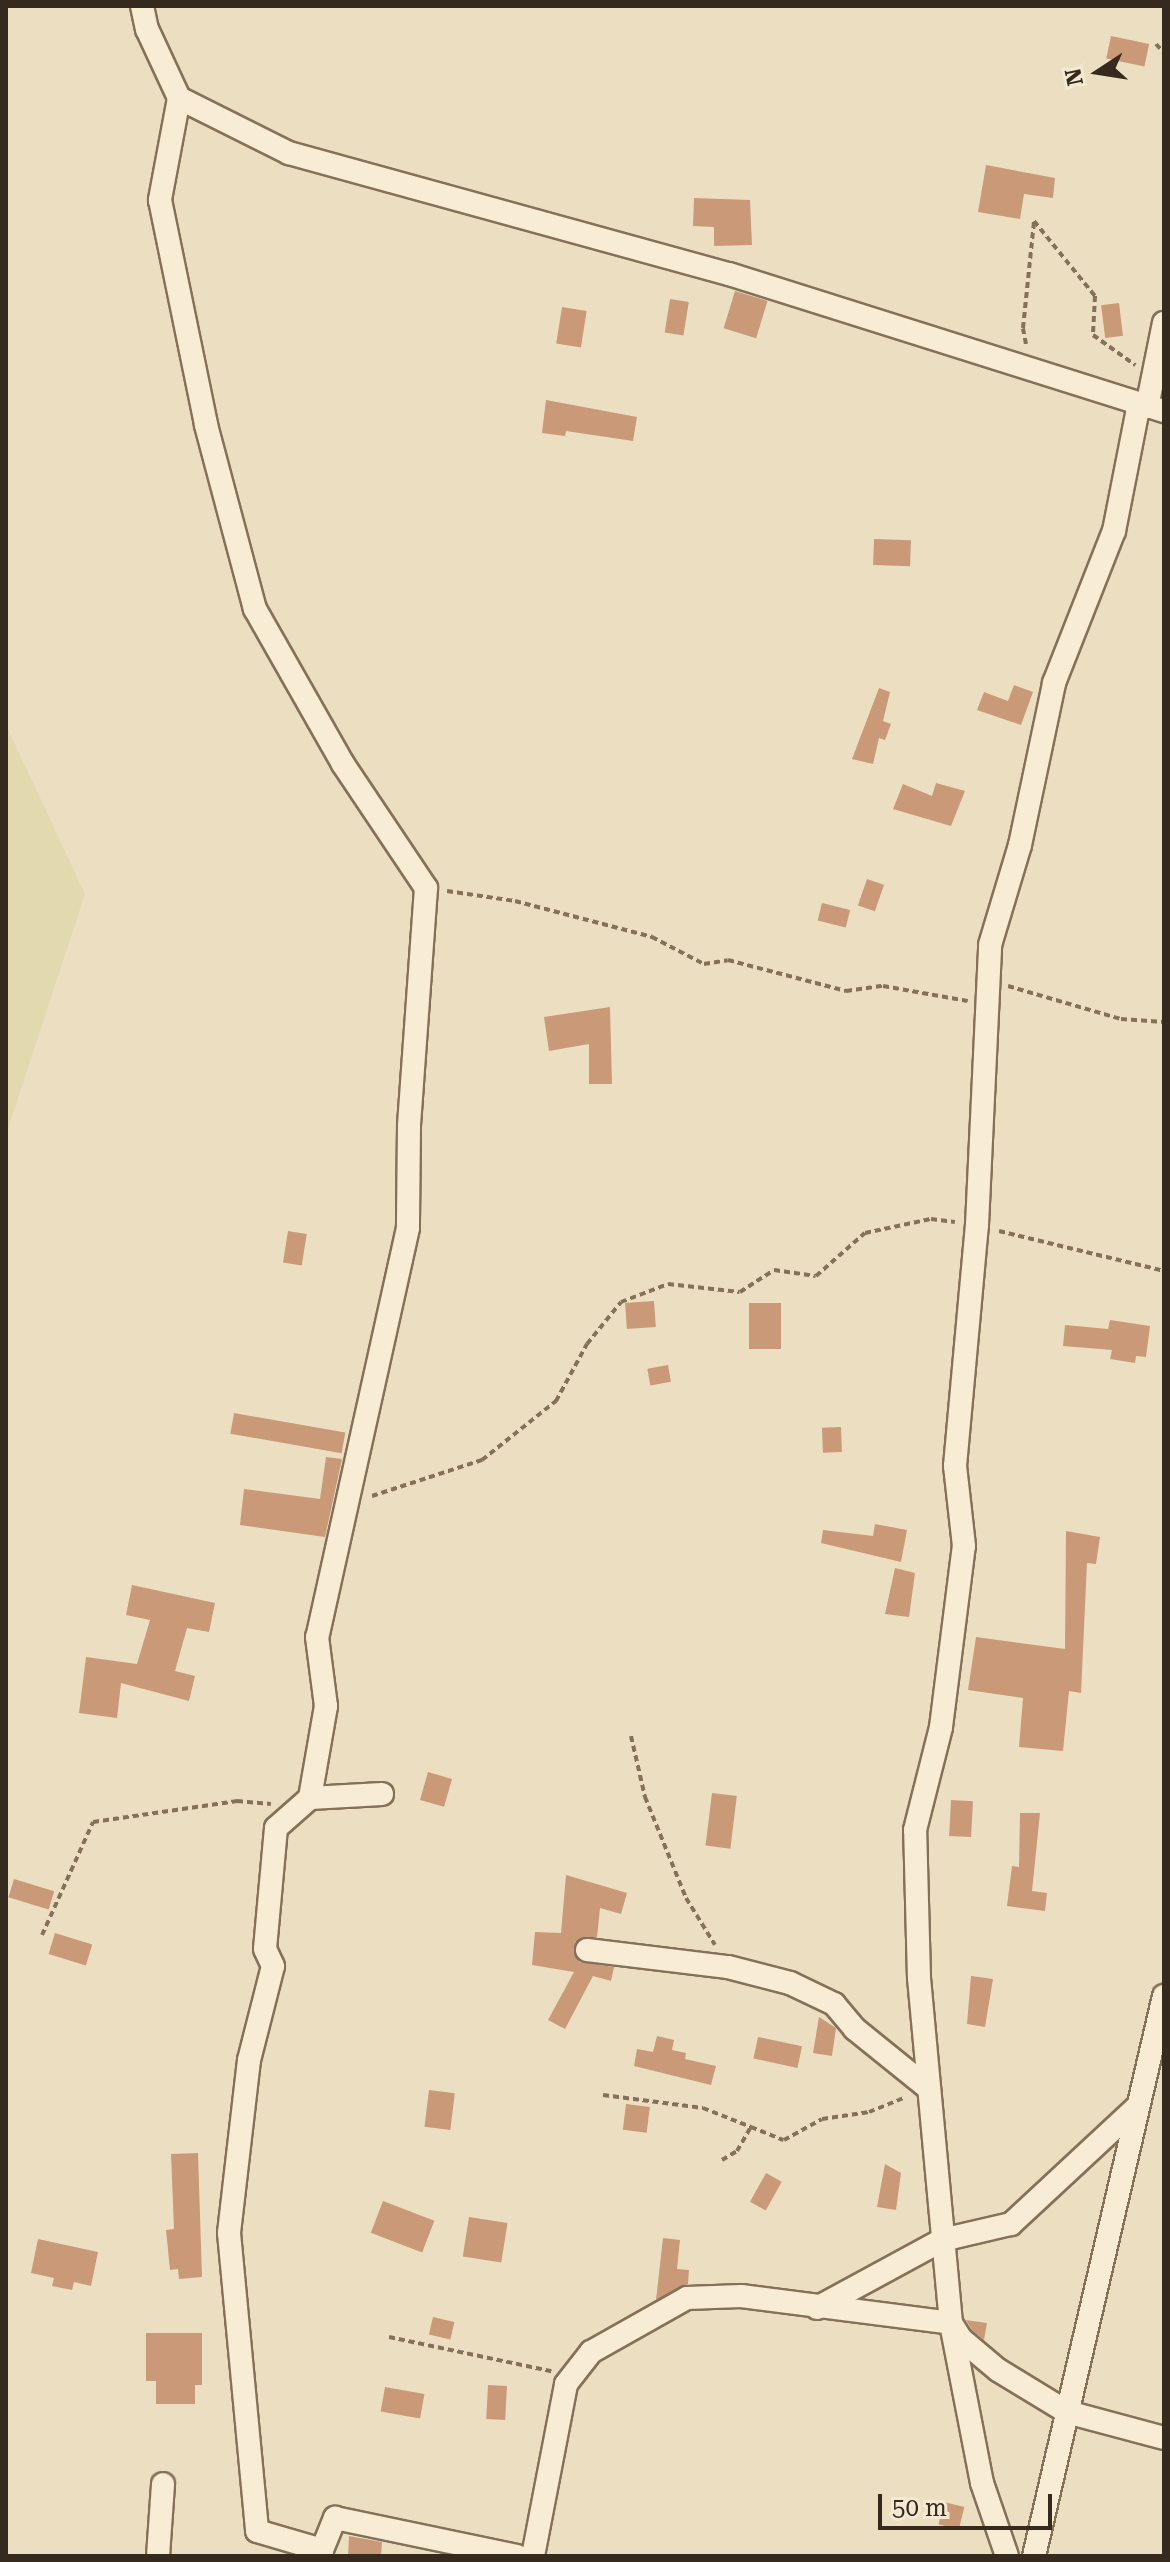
<!DOCTYPE html>
<html>
<head>
<meta charset="utf-8">
<style>
  body { margin:0 }
  #map { position:relative; width:1170px; height:2562px; overflow:hidden; background:#ecdfc1; font-family:"Roboto Serif",serif }
  div>[style] { position:absolute }
  .farmland>* { inset:0; background:#e2d9af }
  .building>* { inset:0; background:#ca9978; transform-origin:0 0 }
  .path>* { height:4px; margin-top:-2px; transform-origin:0; background:repeating-linear-gradient(90deg,#857059 0 6px,transparent 0 10px) }
  .roads { filter:drop-shadow(2px 0 #857059) drop-shadow(-2px 0 #857059) drop-shadow(0 2px #857059) drop-shadow(0 -2px #857059) }
  .street>* { height:22px; margin:-11px; padding:0 11px; transform-origin:11px; border-radius:11px; background:#f8edd4 }
  span { translate:-50% -50%; white-space:nowrap; text-align:center; line-height:1.15; -webkit-text-stroke:6px #f4ead1; paint-order:stroke }
  .frame { position:absolute; inset:0; border:8px solid #36291d; pointer-events:none }
  .north { position:absolute; left:1058px; top:32px; width:80px; height:80px; -webkit-text-stroke:6px #f4ead1; paint-order:stroke; rotate:258deg; font-size:22px; font-weight:700; line-height:32px; text-align:center; color:#36291d }
  .north::after { content:''; display:block; margin:auto; width:28px; height:36px; background:#36291d; clip-path:polygon(50% 0,100% 100%,50% 72%,0 100%) }
  .scale { position:absolute; left:878px; top:2494px; width:174px; height:36px; box-sizing:border-box; border:4px solid #36291d; border-top:0; padding-left:10px; font-size:24px; line-height:28px; white-space:nowrap; color:#36291d; -webkit-text-stroke:6px #f4ead1; paint-order:stroke }
</style>
</head>
<body>
<div id="map">
  <div class="farmland">
    <i style="clip-path:polygon(6px 725px,85px 894px,6px 1135px)"></i>
  </div>
  <div class="building">
    <i style="left:1111px;top:36px;width:39px;height:23px;rotate:12deg"></i>
    <i style="clip-path:polygon(986px 165px,1055px 178px,1053px 198px,1024px 194px,1020px 219px,978px 212px)"></i>
    <i style="clip-path:polygon(694px 198px,750px 200px,752px 245px,714px 246px,714px 227px,693px 226px)"></i>
    <i style="left:735px;top:291px;width:34px;height:39px;rotate:17deg"></i>
    <i style="left:670px;top:299px;width:19px;height:34px;rotate:9deg"></i>
    <i style="left:1119px;top:303px;width:33px;height:18px;rotate:83deg"></i>
    <i style="left:562px;top:307px;width:25px;height:37px;rotate:9deg"></i>
    <i style="clip-path:polygon(546px 400px,637px 417px,633px 441px,566px 431px,565px 436px,542px 433px)"></i>
    <i style="left:874px;top:539px;width:37px;height:26px;rotate:2deg"></i>
    <i style="clip-path:polygon(1014px 685px,1033px 692px,1021px 725px,977px 710px,984px 692px,1008px 701px)"></i>
    <i style="clip-path:polygon(879px 688px,890px 692px,883px 721px,891px 724px,885px 740px,879px 738px,873px 764px,852px 759px)"></i>
    <i style="clip-path:polygon(936px 783px,965px 791px,951px 826px,893px 809px,903px 784px,932px 796px)"></i>
    <i style="left:867px;top:879px;width:18px;height:28px;rotate:19deg"></i>
    <i style="left:822px;top:903px;width:29px;height:18px;rotate:14deg"></i>
    <i style="clip-path:polygon(610px 1007px,612px 1084px,589px 1084px,589px 1044px,549px 1051px,544px 1017px)"></i>
    <i style="left:288px;top:1231px;width:19px;height:32px;rotate:9deg"></i>
    <i style="left:654px;top:1301px;width:26px;height:29px;rotate:86deg"></i>
    <i style="left:749px;top:1303px;width:32px;height:46px"></i>
    <i style="clip-path:polygon(1110px 1320px,1150px 1326px,1146px 1357px,1136px 1356px,1135px 1363px,1110px 1359px,1112px 1350px,1063px 1346px,1065px 1325px,1108px 1329px)"></i>
    <i style="left:668px;top:1365px;width:17px;height:21px;rotate:80deg"></i>
    <i style="left:234px;top:1413px;width:113px;height:21px;rotate:10deg"></i>
    <i style="left:841px;top:1427px;width:25px;height:19px;rotate:88deg"></i>
    <i style="clip-path:polygon(326px 1457px,342px 1459px,325px 1537px,240px 1525px,244px 1489px,320px 1499px)"></i>
    <i style="clip-path:polygon(875px 1524px,907px 1530px,901px 1562px,821px 1543px,823px 1530px,873px 1536px)"></i>
    <i style="clip-path:polygon(1066px 1531px,1100px 1537px,1096px 1564px,1087px 1563px,1081px 1693px,1069px 1691px,1063px 1751px,1019px 1747px,1023px 1698px,968px 1690px,976px 1637px,1065px 1649px)"></i>
    <i style="clip-path:polygon(895px 1568px,915px 1573px,909px 1617px,885px 1614px)"></i>
    <i style="clip-path:polygon(132px 1585px,215px 1603px,209px 1632px,187px 1628px,175px 1671px,195px 1676px,189px 1701px,121px 1683px,117px 1718px,79px 1713px,86px 1657px,137px 1664px,150px 1620px,126px 1615px)"></i>
    <i style="left:428px;top:1772px;width:25px;height:29px;rotate:16deg"></i>
    <i style="left:712px;top:1793px;width:25px;height:53px;rotate:7deg"></i>
    <i style="left:951px;top:1800px;width:22px;height:36px;rotate:3deg"></i>
    <i style="clip-path:polygon(1020px 1813px,1040px 1813px,1032px 1891px,1047px 1893px,1045px 1911px,1007px 1906px,1012px 1866px,1019px 1867px)"></i>
    <i style="clip-path:polygon(566px 1875px,627px 1893px,621px 1914px,600px 1908px,597px 1937px,575px 1942px,579px 1962px,614px 1967px,611px 1981px,593px 1976px,565px 2029px,548px 2020px,574px 1972px,532px 1965px,535px 1932px,561px 1933px)"></i>
    <i style="left:14px;top:1879px;width:42px;height:19px;rotate:17deg"></i>
    <i style="left:55px;top:1933px;width:39px;height:22px;rotate:17deg"></i>
    <i style="clip-path:polygon(971px 1976px,993px 1979px,985px 2027px,967px 2024px)"></i>
    <i style="clip-path:polygon(819px 2017px,836px 2028px,832px 2056px,813px 2053px)"></i>
    <i style="clip-path:polygon(657px 2036px,674px 2040px,672px 2050px,686px 2053px,685px 2059px,716px 2066px,711px 2085px,634px 2066px,637px 2049px,653px 2052px)"></i>
    <i style="left:758px;top:2037px;width:45px;height:22px;rotate:12deg"></i>
    <i style="left:429px;top:2090px;width:26px;height:37px;rotate:7deg"></i>
    <i style="left:626px;top:2104px;width:24px;height:26px;rotate:7deg"></i>
    <i style="clip-path:polygon(198px 2153px,202px 2277px,179px 2279px,178px 2269px,170px 2270px,166px 2230px,174px 2229px,171px 2154px)"></i>
    <i style="clip-path:polygon(885px 2164px,901px 2173px,896px 2210px,877px 2207px)"></i>
    <i style="left:766px;top:2173px;width:18px;height:33px;rotate:29deg"></i>
    <i style="left:383px;top:2201px;width:55px;height:34px;rotate:21deg"></i>
    <i style="left:469px;top:2217px;width:39px;height:40px;rotate:9deg"></i>
    <i style="clip-path:polygon(663px 2238px,680px 2240px,677px 2269px,689px 2270px,688px 2284px,656px 2300px)"></i>
    <i style="clip-path:polygon(38px 2239px,98px 2252px,91px 2286px,74px 2282px,72px 2290px,52px 2286px,54px 2278px,31px 2273px)"></i>
    <i style="left:433px;top:2317px;width:22px;height:18px;rotate:13deg"></i>
    <i style="clip-path:polygon(966px 2320px,987px 2323px,984px 2340px,972px 2330px)"></i>
    <i style="clip-path:polygon(146px 2333px,202px 2333px,202px 2385px,195px 2385px,195px 2404px,156px 2404px,156px 2381px,146px 2381px)"></i>
    <i style="left:488px;top:2385px;width:19px;height:34px;rotate:3deg"></i>
    <i style="left:385px;top:2387px;width:40px;height:25px;rotate:10deg"></i>
    <i style="left:944px;top:2502px;width:21px;height:23px;rotate:14deg"></i>
    <i style="clip-path:polygon(349px 2536px,382px 2542px,381px 2556px,348px 2556px)"></i>
  </div>
  <div class="path">
    <i style="left:1156px;top:44px;width:12px;rotate:48deg"></i>
    <i style="left:1026px;top:344px;width:16px;rotate:-101deg"></i>
    <i style="left:1023px;top:328px;width:108px;rotate:-84.1deg"></i>
    <i style="left:1034px;top:221px;width:97px;rotate:50.9deg"></i>
    <i style="left:1095px;top:296px;width:39px;rotate:93deg"></i>
    <i style="left:1093px;top:335px;width:52px;rotate:35.5deg"></i>
    <i style="left:447px;top:891px;width:69px;rotate:8.4deg"></i>
    <i style="left:515px;top:901px;width:142px;rotate:14.7deg"></i>
    <i style="left:652px;top:937px;width:59px;rotate:27.4deg"></i>
    <i style="left:704px;top:964px;width:24px;rotate:-9deg"></i>
    <i style="left:728px;top:960px;width:122px;rotate:14.7deg"></i>
    <i style="left:846px;top:991px;width:37px;rotate:-8deg"></i>
    <i style="left:883px;top:986px;width:86px;rotate:10deg"></i>
    <i style="left:1008px;top:986px;width:118px;rotate:16.3deg"></i>
    <i style="left:1121px;top:1019px;width:43px;rotate:4deg"></i>
    <i style="left:999px;top:1231px;width:170px;rotate:13.6deg"></i>
    <i style="left:372px;top:1496px;width:116px;rotate:-18.1deg"></i>
    <i style="left:482px;top:1460px;width:95px;rotate:-38.6deg"></i>
    <i style="left:556px;top:1401px;width:65px;rotate:-61.5deg"></i>
    <i style="left:587px;top:1344px;width:54px;rotate:-51deg"></i>
    <i style="left:621px;top:1302px;width:50px;rotate:-21deg"></i>
    <i style="left:668px;top:1284px;width:72px;rotate:6.3deg"></i>
    <i style="left:740px;top:1292px;width:40px;rotate:-32.9deg"></i>
    <i style="left:774px;top:1270px;width:42px;rotate:8.1deg"></i>
    <i style="left:816px;top:1276px;width:65px;rotate:-41.3deg"></i>
    <i style="left:865px;top:1233px;width:67px;rotate:-12deg"></i>
    <i style="left:931px;top:1219px;width:24px;rotate:7deg"></i>
    <i style="left:631px;top:1736px;width:63px;rotate:77.1deg"></i>
    <i style="left:645px;top:1797px;width:109px;rotate:67.9deg"></i>
    <i style="left:686px;top:1898px;width:55px;rotate:58.3deg"></i>
    <i style="left:42px;top:1935px;width:124px;rotate:-65.7deg"></i>
    <i style="left:93px;top:1822px;width:146px;rotate:-8.3deg"></i>
    <i style="left:237px;top:1801px;width:34px;rotate:5deg"></i>
    <i style="left:603px;top:2095px;width:101px;rotate:7.4deg"></i>
    <i style="left:703px;top:2108px;width:52px;rotate:21.6deg"></i>
    <i style="left:722px;top:2160px;width:17px;rotate:-31deg"></i>
    <i style="left:737px;top:2151px;width:28px;rotate:-60deg"></i>
    <i style="left:751px;top:2127px;width:35px;rotate:22deg"></i>
    <i style="left:784px;top:2140px;width:43px;rotate:-28.9deg"></i>
    <i style="left:822px;top:2119px;width:48px;rotate:-8.5deg"></i>
    <i style="left:869px;top:2112px;width:38px;rotate:-22deg"></i>
    <i style="left:389px;top:2337px;width:166px;rotate:11.9deg"></i>
  </div>
  <div class="roads">
    <div class="street">
      <i style="left:142px;top:6px;width:24px;rotate:78deg"></i>
      <i style="left:147px;top:29px;width:76px;rotate:65.1deg"></i>
      <i style="left:179px;top:98px;width:104px;rotate:100.6deg"></i>
      <i style="left:160px;top:200px;width:230px;rotate:78.4deg"></i>
      <i style="left:206px;top:425px;width:190px;rotate:75.1deg"></i>
      <i style="left:255px;top:609px;width:178px;rotate:60.4deg"></i>
      <i style="left:343px;top:764px;width:149px;rotate:56.2deg"></i>
      <i style="left:426px;top:888px;width:239px;rotate:94.1deg"></i>
      <i style="left:409px;top:1126px;width:102px;rotate:90.6deg"></i>
      <i style="left:408px;top:1228px;width:419px;rotate:102.5deg"></i>
      <i style="left:317px;top:1637px;width:70px;rotate:82.6deg"></i>
      <i style="left:326px;top:1706px;width:93px;rotate:99.9deg"></i>
      <i style="left:179px;top:98px;width:123px;rotate:26.6deg"></i>
      <i style="left:289px;top:153px;width:456px;rotate:15.4deg"></i>
      <i style="left:729px;top:274px;width:456px;rotate:17.5deg"></i>
      <i style="left:1147px;top:407px;width:86px;rotate:-78.6deg"></i>
      <i style="left:382px;top:1794px;width:72px;rotate:176.8deg"></i>
      <i style="left:310px;top:1798px;width:45px;rotate:138.6deg"></i>
      <i style="left:276px;top:1828px;width:121px;rotate:95.2deg"></i>
      <i style="left:265px;top:1949px;width:19px;rotate:65deg"></i>
      <i style="left:273px;top:1966px;width:97px;rotate:104.3deg"></i>
      <i style="left:249px;top:2060px;width:174px;rotate:96.6deg"></i>
      <i style="left:229px;top:2233px;width:299px;rotate:84.6deg"></i>
      <i style="left:257px;top:2531px;width:68px;rotate:16.3deg"></i>
      <i style="left:322px;top:2550px;width:35px;rotate:-68deg"></i>
      <i style="left:335px;top:2518px;width:186px;rotate:11.8deg"></i>
      <i style="left:587px;top:1950px;width:142px;rotate:6.9deg"></i>
      <i style="left:728px;top:1967px;width:64px;rotate:14.5deg"></i>
      <i style="left:790px;top:1983px;width:49px;rotate:25.5deg"></i>
      <i style="left:834px;top:2004px;width:33px;rotate:50deg"></i>
      <i style="left:855px;top:2029px;width:94px;rotate:38.9deg"></i>
      <i style="left:817px;top:2308px;width:142px;rotate:-28.5deg"></i>
      <i style="left:942px;top:2240px;width:71px;rotate:-13.1deg"></i>
      <i style="left:1011px;top:2224px;width:173px;rotate:-42.9deg"></i>
      <i style="left:158px;top:2556px;width:72px;rotate:-86deg"></i>
      <i style="left:533px;top:2556px;width:175px;rotate:-79.1deg"></i>
      <i style="left:566px;top:2384px;width:41px;rotate:-52deg"></i>
      <i style="left:591px;top:2352px;width:110px;rotate:-29.4deg"></i>
      <i style="left:687px;top:2298px;width:54px;rotate:-2.1deg"></i>
      <i style="left:741px;top:2296px;width:212px;rotate:7.3deg"></i>
      <i style="left:951px;top:2323px;width:19px;rotate:58deg"></i>
      <i style="left:961px;top:2339px;width:48px;rotate:40deg"></i>
      <i style="left:998px;top:2370px;width:81px;rotate:31.3deg"></i>
      <i style="left:1067px;top:2412px;width:100px;rotate:15deg"></i>
      <i style="left:1007px;top:2556px;width:77px;rotate:-108.9deg"></i>
      <i style="left:982px;top:2483px;width:163px;rotate:-101deg"></i>
      <i style="left:951px;top:2323px;width:346px;rotate:-95.3deg"></i>
      <i style="left:919px;top:1978px;width:148px;rotate:-91.5deg"></i>
      <i style="left:915px;top:1830px;width:106px;rotate:-75.8deg"></i>
      <i style="left:941px;top:1727px;width:182px;rotate:-82.8deg"></i>
      <i style="left:964px;top:1546px;width:81px;rotate:-96.4deg"></i>
      <i style="left:955px;top:1466px;width:242px;rotate:-84.8deg"></i>
      <i style="left:977px;top:1225px;width:280px;rotate:-87.3deg"></i>
      <i style="left:990px;top:945px;width:104px;rotate:-73.3deg"></i>
      <i style="left:1020px;top:845px;width:166px;rotate:-78.1deg"></i>
      <i style="left:1054px;top:683px;width:163px;rotate:-68.5deg"></i>
      <i style="left:1114px;top:531px;width:129px;rotate:-78.9deg"></i>
      <i style="left:1034px;top:2556px;width:575px;rotate:-76.93deg"></i>
    </div>
  </div>
  <div class="frame"></div>
  <div class="north">N</div>
  <div class="scale">50 m</div>
</div>
</body>
</html>
